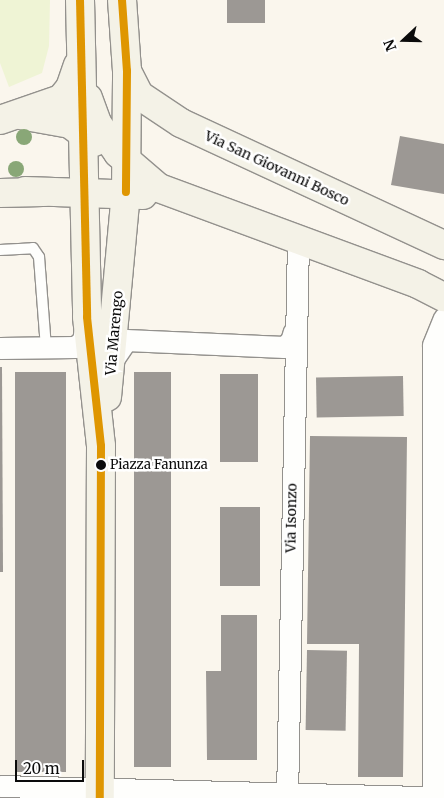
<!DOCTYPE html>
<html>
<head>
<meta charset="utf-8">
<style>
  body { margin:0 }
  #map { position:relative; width:444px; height:798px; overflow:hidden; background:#faf6ed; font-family:Merriweather,serif }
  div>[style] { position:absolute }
  .pitch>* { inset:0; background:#eff4d5 }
  .building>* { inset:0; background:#9c9894; transform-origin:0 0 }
  .roads { filter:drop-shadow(1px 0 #93918d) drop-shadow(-1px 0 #93918d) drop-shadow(0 1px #93918d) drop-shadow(0 -1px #93918d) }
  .lane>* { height:10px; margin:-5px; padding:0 5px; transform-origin:5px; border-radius:5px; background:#fefefc }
  .street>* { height:21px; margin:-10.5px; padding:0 10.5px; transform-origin:10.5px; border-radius:10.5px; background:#fefefc }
  .secondary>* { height:28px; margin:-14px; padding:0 14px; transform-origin:14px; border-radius:14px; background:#f4f2e7 }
  .bus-1>* { height:8px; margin:-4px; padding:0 4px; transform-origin:4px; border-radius:4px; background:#df9601 }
  .trees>* { width:16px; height:16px; margin:-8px; border-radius:50%; background:#89a777 }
  .dots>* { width:14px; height:14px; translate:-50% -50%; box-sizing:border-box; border:2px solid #fff; border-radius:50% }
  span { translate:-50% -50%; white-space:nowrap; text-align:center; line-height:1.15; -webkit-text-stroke:5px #fff; paint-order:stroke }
  .bus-label { font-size:13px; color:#0b0b0b }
  .left { translate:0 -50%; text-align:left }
  .street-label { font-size:14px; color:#0b0b0b }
  .north { position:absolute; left:379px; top:15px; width:50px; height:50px; -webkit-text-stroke:4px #fff; paint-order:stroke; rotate:249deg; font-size:14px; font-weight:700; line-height:20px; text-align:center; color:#0b0b0b }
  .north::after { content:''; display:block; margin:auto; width:18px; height:22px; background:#0b0b0b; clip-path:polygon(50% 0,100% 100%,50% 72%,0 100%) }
  .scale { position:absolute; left:15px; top:760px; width:69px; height:22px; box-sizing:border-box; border:2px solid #0b0b0b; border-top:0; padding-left:6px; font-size:15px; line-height:18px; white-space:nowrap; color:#0b0b0b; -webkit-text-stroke:4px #fff; paint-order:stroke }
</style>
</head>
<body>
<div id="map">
  <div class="pitch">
    <i style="clip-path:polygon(0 0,50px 0,49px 46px,42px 73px,9px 87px,0 63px)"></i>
  </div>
  <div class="building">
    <i style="left:227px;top:0;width:38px;height:23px"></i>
    <i style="clip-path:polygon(400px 136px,444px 144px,444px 194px,391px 185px)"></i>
    <i style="clip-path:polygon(0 367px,2px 367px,3px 572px,0 572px)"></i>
    <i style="left:15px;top:372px;width:51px;height:400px"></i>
    <i style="left:134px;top:372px;width:37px;height:395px"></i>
    <i style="left:220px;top:374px;width:38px;height:88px"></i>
    <i style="left:403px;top:376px;width:40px;height:87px;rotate:89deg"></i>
    <i style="clip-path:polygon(310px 436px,407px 437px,403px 777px,358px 777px,359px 644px,307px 644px)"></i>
    <i style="left:220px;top:507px;width:40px;height:79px"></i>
    <i style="clip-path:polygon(221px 615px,257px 615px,257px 760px,207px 760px,206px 671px,221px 671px)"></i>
    <i style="left:307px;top:650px;width:40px;height:80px;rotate:1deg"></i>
  </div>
  <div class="roads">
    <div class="lane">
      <i style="left:0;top:250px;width:33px;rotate:-3deg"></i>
      <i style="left:33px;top:248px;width:11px;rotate:56deg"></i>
      <i style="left:39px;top:257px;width:90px;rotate:85.6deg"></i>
    </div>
    <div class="street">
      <i style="left:0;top:348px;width:75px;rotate:-0.8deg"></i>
      <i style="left:75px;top:347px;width:10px;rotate:-37deg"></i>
      <i style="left:83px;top:341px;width:19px;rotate:-81deg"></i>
      <i style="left:112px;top:361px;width:25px;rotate:-56deg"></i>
      <i style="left:126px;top:340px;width:158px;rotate:2.5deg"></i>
      <i style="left:284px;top:347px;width:9px;rotate:-41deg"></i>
      <i style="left:291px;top:341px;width:10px;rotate:-73deg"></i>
      <i style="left:0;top:786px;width:444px;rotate:1.5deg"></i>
      <i style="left:287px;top:798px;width:559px;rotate:-88.87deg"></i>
      <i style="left:433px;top:798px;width:453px;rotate:-90deg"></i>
      <i style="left:433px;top:345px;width:29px;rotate:-68deg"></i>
    </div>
    <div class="secondary">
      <i style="left:80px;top:0;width:317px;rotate:88.7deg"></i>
      <i style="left:87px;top:317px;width:130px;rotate:83.8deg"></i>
      <i style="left:101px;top:446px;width:352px;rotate:90.2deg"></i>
      <i style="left:127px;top:71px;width:27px;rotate:63deg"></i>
      <i style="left:139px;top:95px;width:50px;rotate:33.7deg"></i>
      <i style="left:181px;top:123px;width:290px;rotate:24.9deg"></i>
      <i style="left:88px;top:98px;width:27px;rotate:70deg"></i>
      <i style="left:97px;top:123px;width:37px;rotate:55deg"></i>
      <i style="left:118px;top:153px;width:54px;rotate:40.5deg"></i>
      <i style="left:159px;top:188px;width:276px;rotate:20.3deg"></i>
      <i style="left:418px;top:284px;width:29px;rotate:27deg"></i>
      <i style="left:20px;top:115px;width:51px;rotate:10.2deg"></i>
      <i style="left:70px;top:124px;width:30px;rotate:37deg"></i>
      <i style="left:0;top:120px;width:65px;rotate:-19deg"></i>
      <i style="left:61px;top:99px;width:14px;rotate:-51deg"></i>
      <i style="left:70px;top:88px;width:24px;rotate:-71deg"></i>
      <i style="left:25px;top:191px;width:118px;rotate:1.9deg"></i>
      <i style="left:0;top:193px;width:43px;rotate:-1.3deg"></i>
      <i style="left:107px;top:397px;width:204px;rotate:-84.7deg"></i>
      <i style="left:126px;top:194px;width:123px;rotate:-89.5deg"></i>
      <i style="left:127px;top:71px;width:71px;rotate:-94deg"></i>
    </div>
  </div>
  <div class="bus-1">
    <i style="left:80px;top:0;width:317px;rotate:88.7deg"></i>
    <i style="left:87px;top:317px;width:130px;rotate:83.8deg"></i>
    <i style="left:101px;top:446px;width:352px;rotate:90.2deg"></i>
    <i style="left:122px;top:0;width:71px;rotate:86deg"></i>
    <i style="left:127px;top:71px;width:121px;rotate:90.5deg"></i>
  </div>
  <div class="trees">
    <i style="left:24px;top:137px"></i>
    <i style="left:16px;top:169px"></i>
  </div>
  <div class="dots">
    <i style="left:101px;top:465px;background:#0b0b0b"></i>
  </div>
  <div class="bus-label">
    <span class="left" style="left:110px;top:465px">Piazza Fanunza</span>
  </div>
  <div class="street-label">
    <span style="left:277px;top:168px;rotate:25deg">Via San Giovanni Bosco</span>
    <span style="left:114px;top:333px;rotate:-85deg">Via Marengo</span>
    <span style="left:291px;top:518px;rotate:-89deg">Via Isonzo</span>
  </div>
  <div class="north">N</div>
  <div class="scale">20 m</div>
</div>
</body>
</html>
